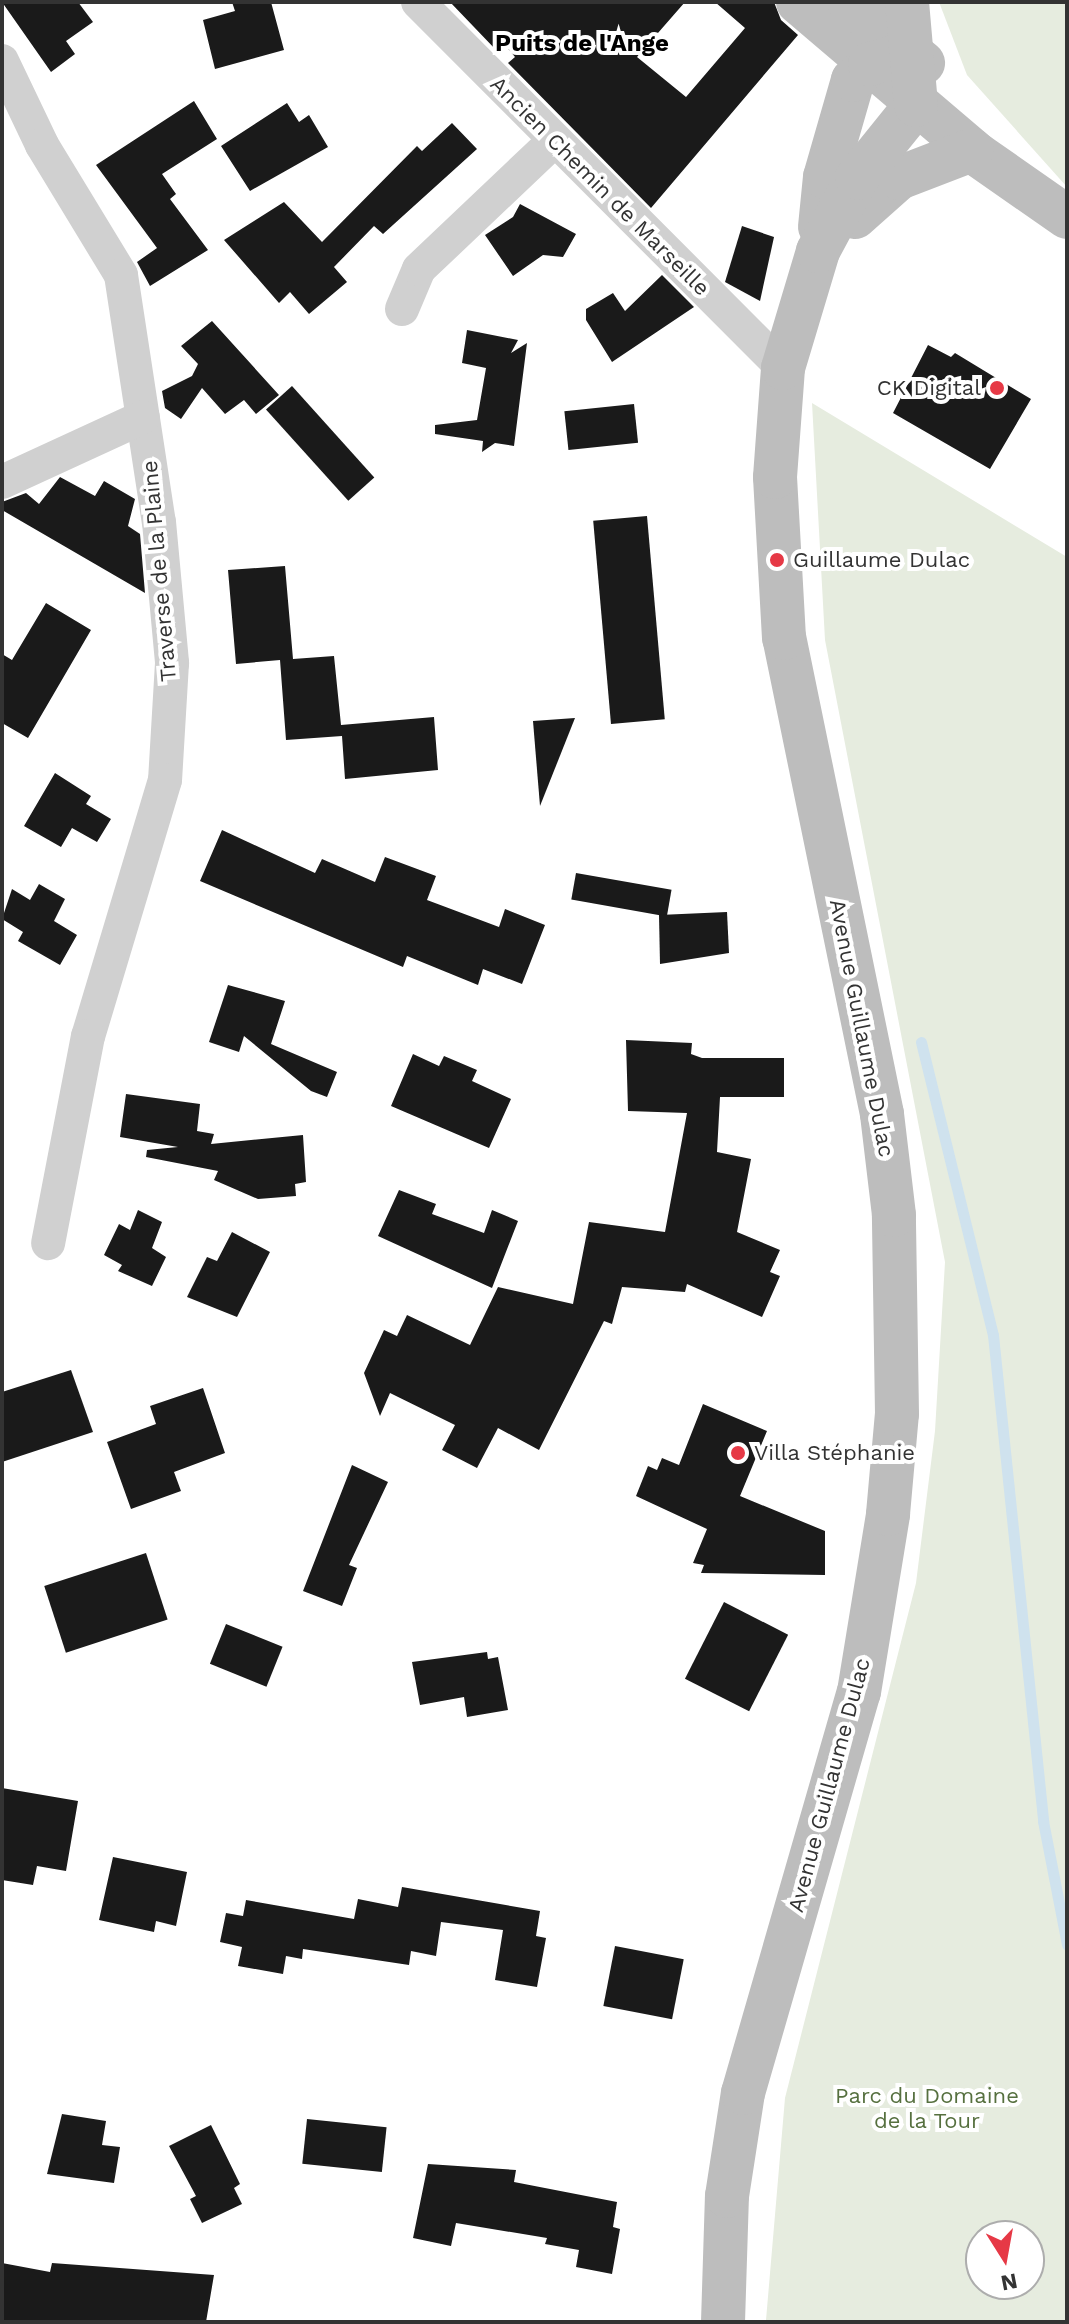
<!DOCTYPE html>
<html>
<head>
<meta charset="utf-8">
<style>
  body { margin:0 }
  #map { position:relative; width:1069px; height:2324px; overflow:hidden; background:#fff; font-family:"Work Sans",sans-serif }
  div>[style] { position:absolute }
  .green>* { inset:0; background:#e6ecdf }
  .stream>* { height:11px; margin:-5.5px; padding:0 5.5px; transform-origin:5.5px; border-radius:5.5px; background:#cfe2ee }
  .building>* { inset:0; background:#1a1a1a; transform-origin:0 0 }
  .street>* { height:34px; margin:-17px; padding:0 17px; transform-origin:17px; border-radius:17px; background:#d0d0d0 }
  .secondary>* { height:44px; margin:-22px; padding:0 22px; transform-origin:22px; border-radius:22px; background:#bdbdbd }
  .dots>* { width:22px; height:22px; translate:-50% -50%; box-sizing:border-box; border:4px solid #fff; border-radius:50% }
  span { translate:-50% -50%; white-space:nowrap; text-align:center; line-height:1.15; -webkit-text-stroke:8px #fff; paint-order:stroke }
  .street-label { font-size:22px; color:#333 }
  .poi-label { font-size:22px; color:#333 }
  .right { translate:-100% -50%; text-align:right }
  .left { translate:0 -50%; text-align:left }
  .park-label { font-size:22px; color:#56703f }
  .neighbourhood-label { font-size:24px; color:#000; font-weight:700 }
  .frame { position:absolute; inset:0; border:4px solid #333; pointer-events:none }
  .north { position:absolute; left:965px; top:2220px; width:80px; height:80px; box-sizing:border-box; background:#fff; border:2px solid #adadad; border-radius:50%; rotate:169deg; font-size:22px; font-weight:700; line-height:32px; text-align:center; color:#333 }
  .north::after { content:''; display:block; margin:auto; width:28px; height:36px; background:#e63946; clip-path:polygon(50% 0,100% 100%,50% 72%,0 100%) }
</style>
</head>
<body>
<div id="map">
  <div class="green">
    <i style="clip-path:polygon(939px 2px,1067px 2px,1067px 187px,967px 75px)"></i>
    <i style="clip-path:polygon(evenodd,812px 403px,1067px 557px,1067px 2322px,766px 2320px,785px 2098px,916px 1583px,935px 1431px,945px 1262px,825px 640px,812px 403px,981px 2236px,1029px 2236px,1029px 2284px,981px 2284px,981px 2236px)"></i>
  </div>
  <div class="stream">
    <i style="left:921px;top:1042px;width:302px;rotate:76.2deg"></i>
    <i style="left:993px;top:1335px;width:489px;rotate:84.1deg"></i>
    <i style="left:1043px;top:1821px;width:126px;rotate:79deg"></i>
  </div>
  <div class="building">
    <i style="clip-path:polygon(2px 2px,78px 2px,93px 22px,66px 41px,75px 54px,51px 72px)"></i>
    <i style="clip-path:polygon(232px 2px,271px 2px,284px 50px,215px 69px,203px 20px,235px 11px)"></i>
    <i style="clip-path:polygon(450px 2px,685px 2px,637px 57px,686px 97px,745px 28px,715px 2px,774px 2px,781px 20px,798px 35px,651px 208px,508px 63px,515px 57px,506px 46px,497px 51px)"></i>
    <i style="clip-path:polygon(194px 101px,217px 139px,162px 174px,176px 194px,170px 199px,208px 250px,150px 286px,137px 262px,157px 248px,96px 165px)"></i>
    <i style="clip-path:polygon(287px 103px,299px 122px,309px 115px,328px 147px,250px 191px,221px 146px)"></i>
    <i style="clip-path:polygon(452px 123px,477px 149px,383px 234px,374px 226px,334px 267px,347px 282px,309px 314px,290px 292px,279px 303px,224px 240px,284px 202px,322px 242px,417px 146px,422px 151px)"></i>
    <i style="clip-path:polygon(520px 204px,576px 234px,563px 257px,543px 255px,513px 276px,485px 235px,513px 217px)"></i>
    <i style="clip-path:polygon(742px 226px,774px 237px,760px 301px,725px 282px)"></i>
    <i style="clip-path:polygon(662px 275px,694px 307px,612px 362px,586px 320px,586px 309px,613px 293px,625px 311px)"></i>
    <i style="clip-path:polygon(212px 321px,279px 395px,256px 414px,244px 400px,225px 414px,202px 388px,181px 419px,165px 408px,162px 391px,192px 376px,198px 364px,181px 346px)"></i>
    <i style="clip-path:polygon(467px 330px,518px 340px,511px 353px,527px 343px,514px 446px,495px 443px,482px 452px,483px 441px,435px 434px,435px 425px,477px 420px,486px 368px,462px 363px)"></i>
    <i style="clip-path:polygon(928px 345px,951px 357px,955px 353px,1031px 399px,990px 469px,893px 413px)"></i>
    <i style="left:292px;top:386px;width:123px;height:35px;rotate:48deg"></i>
    <i style="left:634px;top:404px;width:39px;height:70px;rotate:84deg"></i>
    <i style="clip-path:polygon(60px 477px,95px 496px,104px 481px,135px 499px,128px 526px,140px 534px,145px 593px,2px 510px,2px 502px,26px 493px,39px 504px)"></i>
    <i style="left:647px;top:516px;width:204px;height:54px;rotate:85deg"></i>
    <i style="clip-path:polygon(285px 566px,293px 659px,334px 656px,341px 725px,434px 717px,438px 770px,345px 779px,342px 736px,286px 740px,280px 660px,236px 664px,228px 570px)"></i>
    <i style="clip-path:polygon(46px 603px,91px 630px,28px 738px,2px 723px,2px 654px,12px 660px)"></i>
    <i style="clip-path:polygon(575px 718px,540px 806px,533px 721px)"></i>
    <i style="clip-path:polygon(55px 773px,91px 796px,86px 804px,111px 819px,97px 842px,72px 828px,61px 847px,24px 826px)"></i>
    <i style="clip-path:polygon(222px 830px,315px 873px,322px 859px,375px 882px,385px 857px,436px 876px,427px 900px,499px 927px,505px 909px,545px 925px,522px 984px,483px 969px,478px 985px,407px 956px,403px 967px,200px 881px)"></i>
    <i style="left:576px;top:873px;width:97px;height:27px;rotate:10deg"></i>
    <i style="clip-path:polygon(39px 884px,65px 899px,54px 921px,77px 935px,60px 965px,18px 941px,23px 932px,2px 919px,12px 889px,30px 900px)"></i>
    <i style="clip-path:polygon(727px 912px,729px 953px,660px 964px,659px 915px)"></i>
    <i style="clip-path:polygon(228px 985px,285px 1001px,271px 1044px,337px 1072px,327px 1097px,311px 1091px,244px 1036px,239px 1052px,209px 1042px)"></i>
    <i style="clip-path:polygon(626px 1040px,692px 1043px,691px 1054px,702px 1058px,784px 1058px,784px 1097px,720px 1097px,717px 1152px,751px 1159px,737px 1232px,780px 1250px,770px 1272px,780px 1276px,762px 1317px,687px 1284px,685px 1292px,622px 1287px,612px 1324px,604px 1321px,539px 1450px,498px 1428px,477px 1468px,442px 1450px,455px 1425px,390px 1393px,380px 1416px,364px 1373px,384px 1330px,397px 1336px,407px 1315px,470px 1345px,498px 1287px,573px 1304px,589px 1222px,665px 1232px,687px 1113px,628px 1111px)"></i>
    <i style="clip-path:polygon(413px 1054px,439px 1066px,444px 1056px,477px 1070px,472px 1081px,511px 1099px,489px 1148px,391px 1106px)"></i>
    <i style="clip-path:polygon(126px 1094px,200px 1104px,197px 1131px,214px 1134px,211px 1144px,303px 1135px,306px 1182px,295px 1184px,296px 1196px,258px 1199px,214px 1180px,218px 1171px,146px 1157px,147px 1150px,178px 1147px,120px 1137px)"></i>
    <i style="clip-path:polygon(399px 1190px,436px 1204px,432px 1214px,484px 1233px,492px 1210px,518px 1221px,492px 1288px,378px 1236px)"></i>
    <i style="clip-path:polygon(138px 1210px,162px 1222px,152px 1248px,166px 1257px,152px 1286px,118px 1271px,122px 1265px,104px 1255px,119px 1224px,130px 1230px)"></i>
    <i style="clip-path:polygon(232px 1232px,270px 1252px,237px 1317px,187px 1297px,207px 1257px,217px 1261px)"></i>
    <i style="clip-path:polygon(71px 1370px,93px 1432px,2px 1462px,2px 1392px)"></i>
    <i style="clip-path:polygon(203px 1388px,225px 1453px,174px 1472px,181px 1491px,131px 1509px,107px 1442px,156px 1424px,150px 1406px)"></i>
    <i style="clip-path:polygon(703px 1404px,767px 1431px,740px 1496px,825px 1531px,825px 1575px,701px 1573px,704px 1565px,693px 1563px,707px 1529px,636px 1496px,648px 1466px,657px 1470px,662px 1458px,679px 1465px)"></i>
    <i style="clip-path:polygon(352px 1465px,388px 1482px,349px 1565px,357px 1568px,342px 1606px,303px 1591px)"></i>
    <i style="left:146px;top:1553px;width:70px;height:107px;rotate:72deg"></i>
    <i style="left:724px;top:1602px;width:72px;height:86px;rotate:27deg"></i>
    <i style="left:226px;top:1624px;width:61px;height:43px;rotate:22deg"></i>
    <i style="clip-path:polygon(487px 1652px,488px 1659px,498px 1657px,508px 1710px,467px 1717px,464px 1697px,420px 1705px,412px 1662px)"></i>
    <i style="clip-path:polygon(2px 1788px,78px 1801px,66px 1871px,37px 1866px,33px 1885px,2px 1880px)"></i>
    <i style="clip-path:polygon(113px 1857px,187px 1872px,176px 1926px,156px 1921px,154px 1932px,99px 1920px)"></i>
    <i style="clip-path:polygon(402px 1887px,540px 1911px,536px 1936px,546px 1938px,537px 1987px,495px 1980px,503px 1930px,441px 1922px,436px 1956px,411px 1951px,409px 1965px,303px 1949px,302px 1959px,286px 1956px,283px 1974px,238px 1966px,242px 1947px,220px 1942px,226px 1913px,243px 1916px,246px 1900px,354px 1919px,358px 1899px,398px 1907px)"></i>
    <i style="left:615px;top:1946px;width:70px;height:61px;rotate:11deg"></i>
    <i style="clip-path:polygon(62px 2114px,106px 2121px,102px 2145px,120px 2147px,114px 2183px,47px 2174px)"></i>
    <i style="left:307px;top:2119px;width:80px;height:45px;rotate:6deg"></i>
    <i style="clip-path:polygon(211px 2125px,240px 2184px,234px 2188px,242px 2204px,202px 2223px,190px 2199px,196px 2196px,169px 2146px)"></i>
    <i style="clip-path:polygon(428px 2164px,516px 2170px,514px 2182px,617px 2202px,613px 2227px,620px 2229px,612px 2274px,576px 2267px,579px 2250px,545px 2244px,547px 2238px,456px 2223px,451px 2246px,413px 2238px)"></i>
    <i style="clip-path:polygon(2px 2263px,50px 2272px,52px 2263px,214px 2275px,206px 2322px,2px 2322px)"></i>
  </div>
  <div class="street">
    <i style="left:418px;top:2px;width:517px;rotate:45.08deg"></i>
    <i style="left:2px;top:61px;width:93px;rotate:64.5deg"></i>
    <i style="left:42px;top:145px;width:152px;rotate:58.7deg"></i>
    <i style="left:121px;top:275px;width:250px;rotate:81.3deg"></i>
    <i style="left:159px;top:522px;width:142px;rotate:84.7deg"></i>
    <i style="left:172px;top:663px;width:117px;rotate:93.4deg"></i>
    <i style="left:165px;top:780px;width:267px;rotate:106.7deg"></i>
    <i style="left:88px;top:1036px;width:211px;rotate:100.9deg"></i>
    <i style="left:402px;top:309px;width:43px;rotate:-67deg"></i>
    <i style="left:419px;top:269px;width:186px;rotate:-43.5deg"></i>
    <i style="left:2px;top:482px;width:155px;rotate:-24.7deg"></i>
  </div>
  <div class="secondary">
    <i style="left:798px;top:2px;width:236px;rotate:40.4deg"></i>
    <i style="left:978px;top:155px;width:108px;rotate:34.9deg"></i>
    <i style="left:849px;top:2px;width:96px;rotate:39.5deg"></i>
    <i style="left:855px;top:217px;width:59px;rotate:-41.6deg"></i>
    <i style="left:899px;top:178px;width:78px;rotate:-21deg"></i>
    <i style="left:820px;top:227px;width:50px;rotate:-84.3deg"></i>
    <i style="left:825px;top:177px;width:101px;rotate:-73.9deg"></i>
    <i style="left:853px;top:80px;width:23px;rotate:-43deg"></i>
    <i style="left:870px;top:64px;width:28px;rotate:-17deg"></i>
    <i style="left:723px;top:2322px;width:126px;rotate:-88.2deg"></i>
    <i style="left:727px;top:2196px;width:104px;rotate:-81.2deg"></i>
    <i style="left:743px;top:2093px;width:417px;rotate:-73.9deg"></i>
    <i style="left:859px;top:1692px;width:180px;rotate:-80.7deg"></i>
    <i style="left:888px;top:1514px;width:100px;rotate:-84.9deg"></i>
    <i style="left:897px;top:1414px;width:199px;rotate:-90.9deg"></i>
    <i style="left:894px;top:1215px;width:102px;rotate:-96.8deg"></i>
    <i style="left:882px;top:1114px;width:486px;rotate:-101.6deg"></i>
    <i style="left:784px;top:638px;width:161px;rotate:-93.2deg"></i>
    <i style="left:775px;top:477px;width:109px;rotate:-85.8deg"></i>
    <i style="left:783px;top:368px;width:122px;rotate:-73.3deg"></i>
    <i style="left:818px;top:251px;width:83px;rotate:-61.9deg"></i>
    <i style="left:857px;top:178px;width:94px;rotate:-51.1deg"></i>
    <i style="left:916px;top:105px;width:103px;rotate:-95deg"></i>
  </div>
  <div class="dots">
    <i style="left:997px;top:388px;background:#e63946"></i>
    <i style="left:777px;top:560px;background:#e63946"></i>
    <i style="left:738px;top:1453px;background:#e63946"></i>
  </div>
  <div class="street-label">
    <span style="left:600px;top:186px;rotate:45deg">Ancien Chemin de Marseille</span>
    <span style="left:159px;top:571px;rotate:-95deg">Traverse de la Plaine</span>
    <span style="left:862px;top:1028px;rotate:79deg">Avenue Guillaume Dulac</span>
    <span style="left:829px;top:1785px;rotate:-75deg">Avenue Guillaume Dulac</span>
  </div>
  <div class="poi-label">
    <span class="right" style="left:981px;top:388px">CK Digital</span>
    <span class="left" style="left:793px;top:560px">Guillaume Dulac</span>
    <span class="left" style="left:754px;top:1453px">Villa Stéphanie</span>
  </div>
  <div class="park-label">
    <span style="left:927px;top:2108px">Parc du Domaine<br>de la Tour</span>
  </div>
  <div class="neighbourhood-label">
    <span style="left:582px;top:44px">Puits de l'Ange</span>
  </div>
  <div class="frame"></div>
  <div class="north">N</div>
</div>
</body>
</html>
